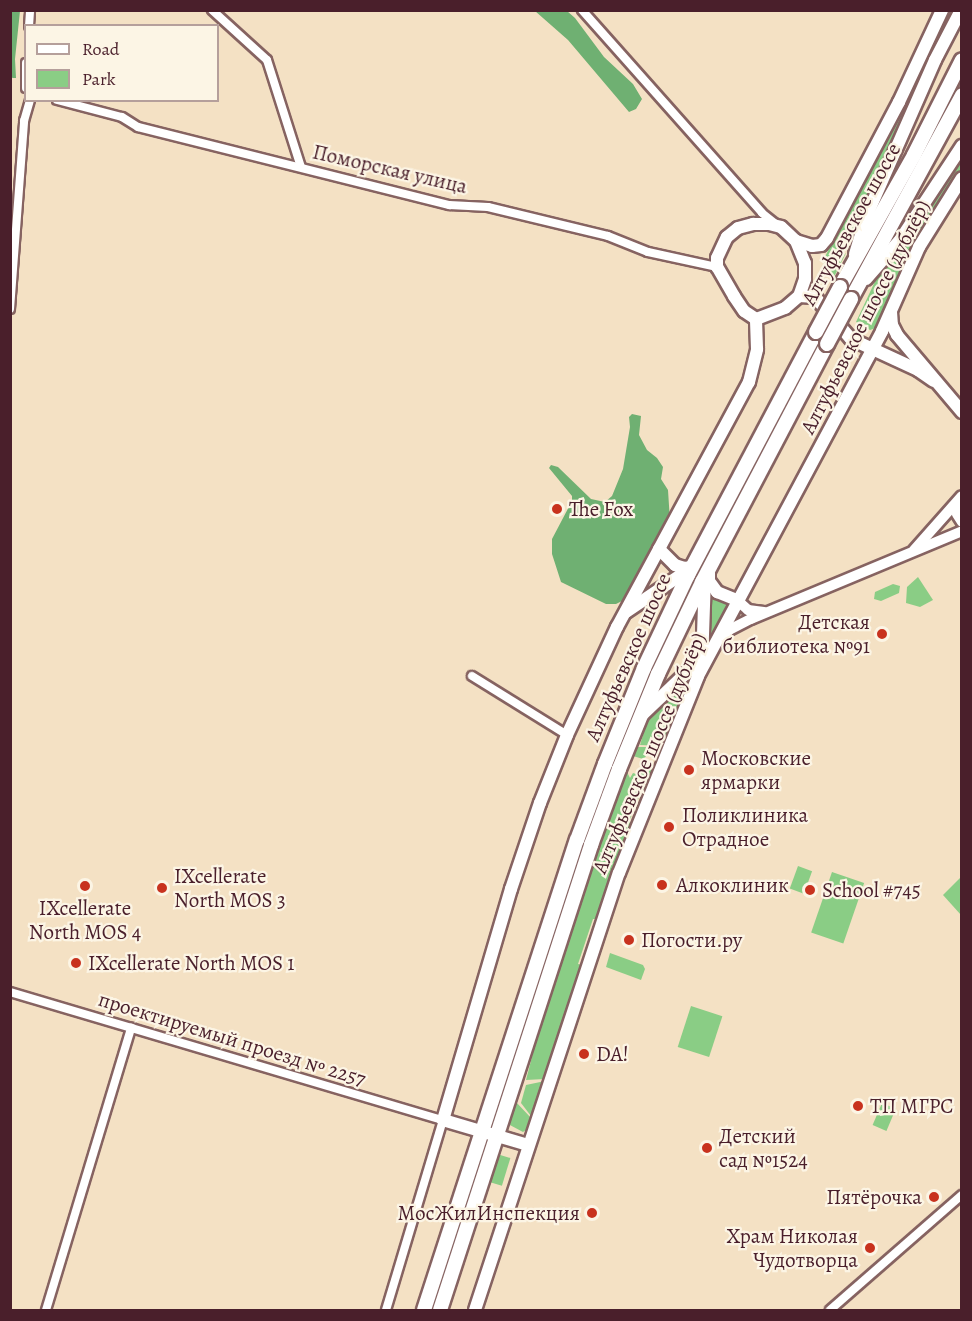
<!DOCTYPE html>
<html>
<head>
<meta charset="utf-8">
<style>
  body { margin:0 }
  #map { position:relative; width:972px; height:1321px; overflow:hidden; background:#f4e1c4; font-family:Alegreya,serif }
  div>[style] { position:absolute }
  .green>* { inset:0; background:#8acd85; transform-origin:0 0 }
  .forest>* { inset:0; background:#6fb072 }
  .roads { filter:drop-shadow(2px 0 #866361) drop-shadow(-2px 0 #866361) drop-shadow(0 2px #866361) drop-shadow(0 -2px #866361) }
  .minor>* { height:8px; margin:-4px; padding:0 4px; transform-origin:4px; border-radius:4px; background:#fff }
  .tertiary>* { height:10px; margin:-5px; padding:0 5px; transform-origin:5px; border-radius:5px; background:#fff }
  .secondary>* { height:12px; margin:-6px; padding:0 6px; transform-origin:6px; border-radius:6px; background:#fff }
  .primary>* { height:14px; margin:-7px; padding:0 7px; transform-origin:7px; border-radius:7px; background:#fff }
  .bridges { filter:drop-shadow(2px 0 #866361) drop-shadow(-2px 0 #866361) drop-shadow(0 2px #866361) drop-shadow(0 -2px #866361) }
  .primary-bridge>* { height:14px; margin:-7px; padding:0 7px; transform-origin:7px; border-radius:7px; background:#fff }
  .dots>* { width:16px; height:16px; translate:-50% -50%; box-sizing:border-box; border:3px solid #fcf5e5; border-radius:50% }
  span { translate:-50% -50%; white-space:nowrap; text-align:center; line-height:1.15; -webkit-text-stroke:4.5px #fcf5e5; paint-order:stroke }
  .street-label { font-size:21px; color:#4a1f2b }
  .poi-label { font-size:21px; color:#4a1f2b }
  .left { translate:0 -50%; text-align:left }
  .right { translate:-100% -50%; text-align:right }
  .frame { position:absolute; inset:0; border:12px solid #4a1f2b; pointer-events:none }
  .legend { position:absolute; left:24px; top:24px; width:195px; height:78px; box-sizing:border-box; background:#fcf5e5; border:2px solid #b59f9b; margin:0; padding:8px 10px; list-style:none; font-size:18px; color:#4a1f2b }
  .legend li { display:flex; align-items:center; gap:12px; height:30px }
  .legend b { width:30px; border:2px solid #b59f9b }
</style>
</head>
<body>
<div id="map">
  <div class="green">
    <i style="clip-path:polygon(906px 102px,908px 106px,864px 201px,849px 248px,836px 256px,839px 259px,846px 253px,834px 277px,821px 273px,825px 257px,835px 236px,833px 234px,903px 103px)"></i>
    <i style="clip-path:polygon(961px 155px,961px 171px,924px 230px,879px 327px,870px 330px,856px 322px,878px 275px,908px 237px)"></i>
    <i style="clip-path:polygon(918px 577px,933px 600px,920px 607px,906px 603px,907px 587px)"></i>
    <i style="clip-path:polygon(893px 584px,900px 586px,899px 593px,881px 601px,874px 599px,875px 592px)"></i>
    <i style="clip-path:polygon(707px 588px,718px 598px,730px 603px,711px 645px,707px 645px)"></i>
    <i style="clip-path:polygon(692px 676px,665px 746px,640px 745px,646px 725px,642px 723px)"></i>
    <i style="clip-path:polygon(637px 747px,657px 747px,643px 759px,633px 756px)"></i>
    <i style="clip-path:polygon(652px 765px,657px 766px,649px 784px,644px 782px,640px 776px,643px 769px)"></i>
    <i style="clip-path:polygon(626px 770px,630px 778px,633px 773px,636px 774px,642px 784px,648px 787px,646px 793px,641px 792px,629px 822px,633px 824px,598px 919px,593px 919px,578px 964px,583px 965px,545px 1079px,526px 1080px,533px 1053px,528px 1051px,596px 841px)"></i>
    <i style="left:798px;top:866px;width:15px;height:24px;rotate:20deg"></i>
    <i style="left:832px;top:872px;width:34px;height:64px;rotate:19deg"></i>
    <i style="clip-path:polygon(961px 877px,961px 915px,943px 895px)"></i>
    <i style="clip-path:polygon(610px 953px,643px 965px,645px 969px,641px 980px,606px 967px)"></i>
    <i style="left:691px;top:1006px;width:33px;height:43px;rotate:18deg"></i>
    <i style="clip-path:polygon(545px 1081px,533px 1116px,531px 1116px,521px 1103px,526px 1085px)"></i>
    <i style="clip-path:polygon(516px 1102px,532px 1119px,529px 1128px,523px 1132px,508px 1124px,509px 1107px,513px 1108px)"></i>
    <i style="left:882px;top:1103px;width:15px;height:24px;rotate:23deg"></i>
    <i style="left:497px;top:1154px;width:14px;height:29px;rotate:17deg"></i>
  </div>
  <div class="forest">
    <i style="clip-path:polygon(11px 10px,20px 11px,15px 59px,16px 78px,13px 78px,10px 77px)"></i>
    <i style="clip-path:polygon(535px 11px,567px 11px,575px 18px,604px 57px,633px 84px,642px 99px,636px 109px,629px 112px,568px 40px)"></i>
    <i style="clip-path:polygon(632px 414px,641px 416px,639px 435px,647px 450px,657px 458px,663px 467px,661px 479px,668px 490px,670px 521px,626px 599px,616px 604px,606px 604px,561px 582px,552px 554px,552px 539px,572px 501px,572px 496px,549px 468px,551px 465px,558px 467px,591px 499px,605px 502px,612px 496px,623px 469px,630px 427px,629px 417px)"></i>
  </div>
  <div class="roads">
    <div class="minor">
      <i style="left:212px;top:10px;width:74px;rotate:42.3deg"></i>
      <i style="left:267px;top:60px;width:112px;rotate:72.4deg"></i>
      <i style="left:582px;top:10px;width:271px;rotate:48.4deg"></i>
      <i style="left:762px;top:213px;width:19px;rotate:39deg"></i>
      <i style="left:29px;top:26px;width:16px;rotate:-86deg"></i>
      <i style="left:26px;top:63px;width:25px;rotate:90deg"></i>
      <i style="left:57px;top:100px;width:67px;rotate:14.7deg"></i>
      <i style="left:122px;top:117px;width:19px;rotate:32deg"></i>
      <i style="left:138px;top:127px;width:321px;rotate:14.1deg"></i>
      <i style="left:449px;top:205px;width:39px;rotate:3deg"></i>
      <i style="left:488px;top:207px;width:123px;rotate:13.6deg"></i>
      <i style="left:608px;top:236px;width:43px;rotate:21.8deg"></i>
      <i style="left:648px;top:252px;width:71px;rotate:12.3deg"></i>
      <i style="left:10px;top:309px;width:189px;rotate:-85.7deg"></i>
      <i style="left:24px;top:121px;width:22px;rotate:-74deg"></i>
      <i style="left:472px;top:676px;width:112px;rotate:31.8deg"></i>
      <i style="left:10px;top:992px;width:452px;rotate:16.5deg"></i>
      <i style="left:443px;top:1120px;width:198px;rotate:106.7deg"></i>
      <i style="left:46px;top:1310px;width:295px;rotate:-73.2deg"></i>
      <i style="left:830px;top:1310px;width:175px;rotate:-41.1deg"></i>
    </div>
    <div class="tertiary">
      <i style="left:961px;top:498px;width:16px;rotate:104deg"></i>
      <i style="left:957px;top:514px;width:9px;rotate:58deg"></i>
      <i style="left:914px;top:550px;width:72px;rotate:-48.4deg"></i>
      <i style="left:737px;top:600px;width:15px;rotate:42deg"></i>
      <i style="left:748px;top:610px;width:16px;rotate:7deg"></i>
      <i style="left:719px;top:640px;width:14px;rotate:-45deg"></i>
      <i style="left:729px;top:630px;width:25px;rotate:-27deg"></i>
      <i style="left:751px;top:619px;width:229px;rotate:-22.6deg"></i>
    </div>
    <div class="secondary">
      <i style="left:753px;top:224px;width:16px"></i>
      <i style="left:769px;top:224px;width:12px;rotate:14deg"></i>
      <i style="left:781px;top:227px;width:21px;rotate:43deg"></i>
      <i style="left:796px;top:241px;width:24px;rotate:68deg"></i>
      <i style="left:805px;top:263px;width:16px;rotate:90deg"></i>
      <i style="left:805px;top:279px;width:18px;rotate:109deg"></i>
      <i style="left:799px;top:296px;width:18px;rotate:139deg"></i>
      <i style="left:785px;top:308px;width:31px;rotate:159deg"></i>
      <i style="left:756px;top:319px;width:14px;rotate:-146deg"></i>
      <i style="left:744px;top:311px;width:18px;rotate:-124deg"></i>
      <i style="left:734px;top:296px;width:34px;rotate:-120deg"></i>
      <i style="left:717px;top:267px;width:9px;rotate:-90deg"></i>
      <i style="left:717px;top:258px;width:23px;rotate:-65deg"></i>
      <i style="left:727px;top:237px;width:14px;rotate:-39deg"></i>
      <i style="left:738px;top:228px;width:16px;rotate:-15deg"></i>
      <i style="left:796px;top:241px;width:17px;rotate:17deg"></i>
      <i style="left:812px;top:246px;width:9px;rotate:-6deg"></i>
      <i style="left:821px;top:245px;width:9px;rotate:-49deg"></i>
      <i style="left:827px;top:238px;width:154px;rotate:-62.1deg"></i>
      <i style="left:899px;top:102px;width:102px;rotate:-64.9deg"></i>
      <i style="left:855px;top:254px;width:41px;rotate:-72.9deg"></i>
      <i style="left:867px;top:215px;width:169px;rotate:-66.3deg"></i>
      <i style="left:935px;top:60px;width:56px;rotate:-62.5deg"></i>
      <i style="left:866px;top:279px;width:52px;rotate:-48.9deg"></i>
      <i style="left:900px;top:240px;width:113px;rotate:-56.6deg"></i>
      <i style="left:799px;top:296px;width:16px;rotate:4deg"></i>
      <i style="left:815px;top:297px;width:55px;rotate:49.4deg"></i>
      <i style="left:851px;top:339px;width:74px;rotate:24.8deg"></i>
      <i style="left:918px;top:370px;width:19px;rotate:35deg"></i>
      <i style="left:891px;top:312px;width:13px;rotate:86deg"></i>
      <i style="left:892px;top:325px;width:11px;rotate:63deg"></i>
      <i style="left:897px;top:335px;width:101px;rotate:49.8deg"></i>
      <i style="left:659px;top:549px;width:23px;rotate:45deg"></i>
      <i style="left:675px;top:565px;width:9px;rotate:18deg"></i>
      <i style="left:684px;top:568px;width:8px;rotate:-7deg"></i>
      <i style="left:709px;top:573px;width:8px;rotate:90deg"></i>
      <i style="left:709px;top:581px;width:14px;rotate:54deg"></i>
      <i style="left:717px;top:592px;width:22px;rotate:22deg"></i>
      <i style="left:626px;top:612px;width:78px;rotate:-34.1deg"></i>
      <i style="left:702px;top:663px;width:84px;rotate:-88deg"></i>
      <i style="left:641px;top:716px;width:87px;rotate:-43.6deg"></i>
      <i style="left:528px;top:1145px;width:89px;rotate:-163.6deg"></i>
      <i style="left:443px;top:1120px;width:241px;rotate:-73.6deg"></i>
      <i style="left:511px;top:889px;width:91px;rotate:-71.4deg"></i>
      <i style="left:540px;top:803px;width:73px;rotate:-68.3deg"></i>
      <i style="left:567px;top:735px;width:119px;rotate:-65.2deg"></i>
      <i style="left:617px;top:627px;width:278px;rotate:-61.7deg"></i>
      <i style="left:749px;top:382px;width:34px;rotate:-76deg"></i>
      <i style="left:757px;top:349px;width:30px;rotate:-92deg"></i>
      <i style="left:475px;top:1310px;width:460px;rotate:-71.8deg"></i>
      <i style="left:619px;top:873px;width:212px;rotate:-68.1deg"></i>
      <i style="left:698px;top:676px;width:391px;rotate:-61.9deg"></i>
      <i style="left:882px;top:331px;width:92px;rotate:-66.2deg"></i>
      <i style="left:919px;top:247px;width:81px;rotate:-58.1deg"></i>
    </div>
    <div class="primary">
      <i style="left:840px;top:287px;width:151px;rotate:-60.7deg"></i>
      <i style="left:914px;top:155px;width:106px;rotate:-63.2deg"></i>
      <i style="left:851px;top:299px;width:232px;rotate:-61.4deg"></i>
      <i style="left:424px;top:1310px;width:494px;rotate:-72deg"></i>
      <i style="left:577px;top:840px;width:81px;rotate:-69.8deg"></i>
      <i style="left:605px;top:764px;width:104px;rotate:-67.9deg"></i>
      <i style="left:644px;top:668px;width:103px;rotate:-64.7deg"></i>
      <i style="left:688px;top:575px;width:275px;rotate:-62.2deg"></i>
      <i style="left:440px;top:1310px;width:489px;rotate:-72deg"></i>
      <i style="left:591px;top:845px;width:81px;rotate:-69.8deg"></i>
      <i style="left:619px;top:769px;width:103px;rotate:-67.7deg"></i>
      <i style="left:658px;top:674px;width:102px;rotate:-64.4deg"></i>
      <i style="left:702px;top:582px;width:269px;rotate:-62.3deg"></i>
    </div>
  </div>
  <div class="bridges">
    <div class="primary-bridge">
      <i style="left:816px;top:332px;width:51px;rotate:-61.9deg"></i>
      <i style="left:827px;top:344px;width:51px;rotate:-61.9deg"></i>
    </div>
  </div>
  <div class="dots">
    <i style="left:557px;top:509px;background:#c8321e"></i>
    <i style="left:882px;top:634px;background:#c8321e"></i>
    <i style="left:689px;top:770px;background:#c8321e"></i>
    <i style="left:669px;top:827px;background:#c8321e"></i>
    <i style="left:662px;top:885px;background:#c8321e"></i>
    <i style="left:85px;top:886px;background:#c8321e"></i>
    <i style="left:162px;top:888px;background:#c8321e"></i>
    <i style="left:810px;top:890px;background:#c8321e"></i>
    <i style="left:629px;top:940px;background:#c8321e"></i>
    <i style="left:76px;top:963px;background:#c8321e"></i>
    <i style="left:584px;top:1054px;background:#c8321e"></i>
    <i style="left:858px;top:1106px;background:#c8321e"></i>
    <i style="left:707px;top:1148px;background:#c8321e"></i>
    <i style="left:934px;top:1197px;background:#c8321e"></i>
    <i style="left:592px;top:1213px;background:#c8321e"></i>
    <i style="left:870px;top:1248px;background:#c8321e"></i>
  </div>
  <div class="street-label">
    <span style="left:390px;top:169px;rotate:13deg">Поморская улица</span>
    <span style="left:851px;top:224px;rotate:-61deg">Алтуфьевское шоссе</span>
    <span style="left:865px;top:317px;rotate:-63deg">Алтуфьевское шоссе (дублёр)</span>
    <span style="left:628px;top:657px;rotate:-66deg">Алтуфьевское шоссе</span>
    <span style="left:649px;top:753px;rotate:-67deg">Алтуфьевское шоссе (дублёр)</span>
    <span style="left:232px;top:1039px;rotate:17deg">проектируемый проезд № 2257</span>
  </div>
  <div class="poi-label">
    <span class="left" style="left:569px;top:509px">The Fox</span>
    <span class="right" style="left:870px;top:634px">Детская<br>библиотека №91</span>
    <span class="left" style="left:701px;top:770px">Московские<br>ярмарки</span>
    <span class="left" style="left:682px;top:827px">Поликлиника<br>Отрадное</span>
    <span class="left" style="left:174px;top:888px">IXcellerate<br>North MOS 3</span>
    <span class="left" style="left:676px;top:885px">Алкоклиник</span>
    <span class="left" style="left:822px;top:890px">School #745</span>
    <span style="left:85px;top:920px">IXcellerate<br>North MOS 4</span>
    <span class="left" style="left:641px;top:940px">Погости.ру</span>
    <span class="left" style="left:88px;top:963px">IXcellerate North MOS 1</span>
    <span class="left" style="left:596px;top:1054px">DA!</span>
    <span class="left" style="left:870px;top:1106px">ТП МГРС</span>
    <span class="left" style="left:719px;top:1148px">Детский<br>сад №1524</span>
    <span class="right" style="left:922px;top:1197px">Пятёрочка</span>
    <span class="right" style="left:580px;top:1213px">МосЖилИнспекция</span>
    <span class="right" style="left:858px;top:1248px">Храм Николая<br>Чудотворца</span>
  </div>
  <div class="frame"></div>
  <ul class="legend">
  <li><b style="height:8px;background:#fff"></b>Road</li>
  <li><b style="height:16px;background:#8acd85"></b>Park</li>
  </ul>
</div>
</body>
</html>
